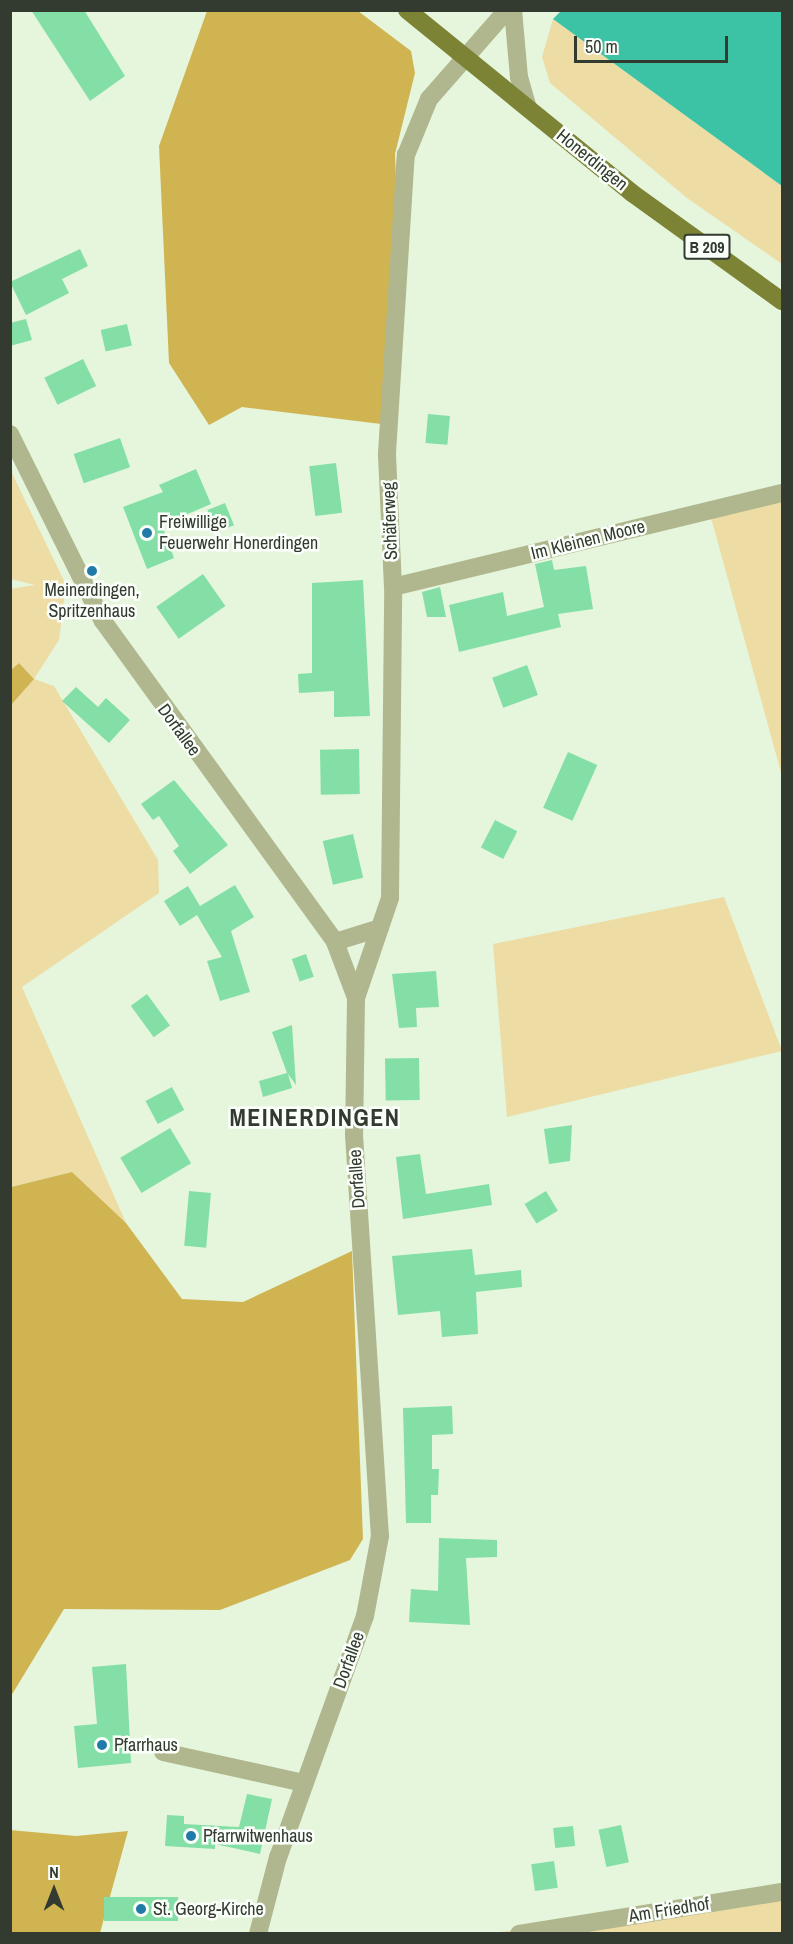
<!DOCTYPE html>
<html>
<head>
<meta charset="utf-8">
<style>
  body { margin:0 }
  #map { position:relative; width:793px; height:1944px; overflow:hidden; background:#e5f6dc; font-family:"Archivo Narrow",sans-serif }
  div>[style] { position:absolute }
  .green>* { inset:0; background:#eddca4 }
  .forest>* { inset:0; background:#d0b452 }
  .water>* { inset:0; background:#3cc2a5 }
  .building>* { inset:0; background:#83dfa5; transform-origin:0 0 }
  .minor>* { height:18px; margin:-9px; padding:0 9px; transform-origin:9px; border-radius:9px; background:#b0b68e }
  .major>* { height:18px; margin:-9px; padding:0 9px; transform-origin:9px; border-radius:9px; background:#7c8334 }
  .dots>* { width:16px; height:16px; translate:-50% -50%; box-sizing:border-box; border:3px solid #fbfff9; border-radius:50% }
  span { translate:-50% -50%; white-space:nowrap; text-align:center; line-height:1.15; -webkit-text-stroke:5px #fbfff9; paint-order:stroke }
  .shield-label span { padding:2px 4px; background:#fbfff9; border:2px solid; border-radius:4px; -webkit-text-stroke-width:0 }
  .shield-label { font-size:16px; color:#333a30; font-weight:700 }
  .street-label { font-size:18px; color:#333a30 }
  .poi-label { font-size:18px; color:#333a30 }
  .left { translate:0 -50%; text-align:left }
  .district-label { font-size:24px; color:#333a30; font-weight:700; letter-spacing:1.5px }
  .frame { position:absolute; inset:0; border:12px solid #333a30; pointer-events:none }
  .north { position:absolute; left:24px; top:1860px; width:60px; height:60px; -webkit-text-stroke:4px #fbfff9; paint-order:stroke; rotate:0deg; font-size:16px; font-weight:700; line-height:24px; text-align:center; color:#333a30 }
  .north::after { content:''; display:block; margin:auto; width:21px; height:27px; background:#333a30; clip-path:polygon(50% 0,100% 100%,50% 72%,0 100%) }
  .scale { position:absolute; left:574px; top:36px; width:154px; height:27px; box-sizing:border-box; border:3px solid #333a30; border-top:0; padding-left:8px; font-size:18px; line-height:21px; white-space:nowrap; color:#333a30; -webkit-text-stroke:4px #fbfff9; paint-order:stroke }
</style>
</head>
<body>
<div id="map">
  <div class="green">
    <i style="clip-path:polygon(553px 19px,782px 186px,782px 264px,687px 198px,550px 83px,542px 57px)"></i>
    <i style="clip-path:polygon(10px 469px,66px 585px,59px 640px,34px 679px,54px 686px,158px 860px,159px 893px,22px 987px,126px 1223px,72px 1172px,11px 1187px,10px 705px,34px 679px,19px 663px,11px 670px,10px 589px,35px 585px,11px 579px)"></i>
    <i style="clip-path:polygon(782px 499px,782px 776px,710px 514px)"></i>
    <i style="clip-path:polygon(724px 897px,782px 1051px,507px 1117px,493px 944px)"></i>
    <i style="clip-path:polygon(782px 1890px,782px 1933px,494px 1933px)"></i>
  </div>
  <div class="forest">
    <i style="clip-path:polygon(207px 11px,358px 11px,411px 51px,415px 73px,395px 154px,401px 308px,381px 424px,242px 407px,209px 425px,169px 363px,159px 146px)"></i>
    <i style="clip-path:polygon(19px 663px,34px 679px,11px 705px,11px 670px)"></i>
    <i style="clip-path:polygon(72px 1172px,126px 1223px,182px 1299px,243px 1302px,352px 1251px,363px 1539px,350px 1560px,220px 1610px,64px 1609px,11px 1696px,11px 1187px)"></i>
    <i style="clip-path:polygon(10px 1830px,76px 1836px,128px 1831px,100px 1933px,11px 1933px)"></i>
  </div>
  <div class="water">
    <i style="clip-path:polygon(561px 11px,782px 11px,782px 186px,553px 19px)"></i>
  </div>
  <div class="building">
    <i style="clip-path:polygon(31px 10px,84px 10px,125px 76px,90px 101px)"></i>
    <i style="clip-path:polygon(80px 249px,88px 266px,62px 279px,69px 293px,26px 315px,10px 282px)"></i>
    <i style="clip-path:polygon(26px 319px,32px 340px,10px 346px,10px 323px)"></i>
    <i style="left:127px;top:324px;width:22px;height:27px;rotate:77deg"></i>
    <i style="left:83px;top:359px;width:30px;height:43px;rotate:64deg"></i>
    <i style="left:428px;top:414px;width:22px;height:29px;rotate:5deg"></i>
    <i style="left:120px;top:438px;width:31px;height:49px;rotate:71deg"></i>
    <i style="left:336px;top:463px;width:50px;height:27px;rotate:83deg"></i>
    <i style="clip-path:polygon(196px 469px,211px 504px,162px 525px,174px 558px,147px 569px,123px 507px,163px 492px,159px 485px)"></i>
    <i style="left:225px;top:503px;width:24px;height:19px;rotate:68deg"></i>
    <i style="clip-path:polygon(552px 560px,554px 570px,586px 566px,593px 609px,558px 614px,561px 627px,459px 652px,449px 605px,503px 592px,507px 616px,544px 607px,535px 564px)"></i>
    <i style="left:203px;top:574px;width:39px;height:57px;rotate:55deg"></i>
    <i style="clip-path:polygon(363px 580px,370px 716px,334px 717px,334px 691px,299px 693px,298px 674px,312px 673px,312px 583px)"></i>
    <i style="clip-path:polygon(440px 587px,446px 617px,427px 617px,422px 592px)"></i>
    <i style="left:527px;top:665px;width:32px;height:37px;rotate:70deg"></i>
    <i style="clip-path:polygon(76px 687px,98px 707px,106px 698px,130px 720px,109px 743px,62px 701px)"></i>
    <i style="left:359px;top:749px;width:45px;height:39px;rotate:89deg"></i>
    <i style="left:568px;top:752px;width:32px;height:61px;rotate:24deg"></i>
    <i style="clip-path:polygon(174px 780px,228px 845px,190px 874px,173px 851px,179px 846px,159px 816px,153px 820px,141px 804px)"></i>
    <i style="left:495px;top:820px;width:25px;height:31px;rotate:27deg"></i>
    <i style="left:353px;top:834px;width:45px;height:31px;rotate:77deg"></i>
    <i style="clip-path:polygon(235px 885px,254px 917px,231px 931px,250px 992px,220px 1001px,207px 961px,222px 957px,197px 915px,180px 926px,164px 901px,188px 886px,200px 906px)"></i>
    <i style="left:306px;top:954px;width:24px;height:15px;rotate:71deg"></i>
    <i style="clip-path:polygon(436px 971px,439px 1007px,416px 1008px,417px 1027px,399px 1028px,392px 974px)"></i>
    <i style="left:147px;top:994px;width:39px;height:20px;rotate:54deg"></i>
    <i style="clip-path:polygon(292px 1025px,296px 1085px,288px 1074px,292px 1088px,263px 1097px,259px 1081px,287px 1073px,272px 1032px)"></i>
    <i style="left:419px;top:1058px;width:42px;height:34px;rotate:89deg"></i>
    <i style="left:172px;top:1087px;width:26px;height:30px;rotate:62deg"></i>
    <i style="clip-path:polygon(572px 1125px,570px 1161px,549px 1164px,544px 1129px)"></i>
    <i style="left:170px;top:1128px;width:41px;height:58px;rotate:59deg"></i>
    <i style="clip-path:polygon(420px 1154px,426px 1194px,489px 1184px,492px 1205px,403px 1219px,396px 1157px)"></i>
    <i style="left:189px;top:1191px;width:22px;height:55px;rotate:5deg"></i>
    <i style="left:546px;top:1191px;width:23px;height:25px;rotate:59deg"></i>
    <i style="clip-path:polygon(472px 1249px,475px 1275px,521px 1270px,522px 1287px,476px 1292px,478px 1334px,442px 1337px,440px 1311px,398px 1315px,392px 1256px)"></i>
    <i style="clip-path:polygon(452px 1406px,453px 1434px,432px 1435px,432px 1469px,439px 1469px,438px 1495px,431px 1495px,431px 1523px,406px 1523px,403px 1408px)"></i>
    <i style="clip-path:polygon(439px 1538px,497px 1540px,497px 1557px,466px 1558px,470px 1625px,409px 1622px,411px 1589px,438px 1591px)"></i>
    <i style="clip-path:polygon(126px 1664px,131px 1763px,78px 1768px,74px 1726px,97px 1724px,92px 1667px)"></i>
    <i style="clip-path:polygon(247px 1794px,272px 1799px,260px 1854px,215px 1844px,215px 1849px,165px 1846px,167px 1815px,184px 1816px,184px 1824px,239px 1827px)"></i>
    <i style="left:621px;top:1825px;width:38px;height:23px;rotate:78deg"></i>
    <i style="left:573px;top:1826px;width:20px;height:20px;rotate:84deg"></i>
    <i style="left:554px;top:1861px;width:27px;height:23px;rotate:82deg"></i>
    <i style="left:178px;top:1897px;width:24px;height:74px;rotate:90deg"></i>
  </div>
  <div class="minor">
    <i style="left:513px;top:10px;width:67px;rotate:84.9deg"></i>
    <i style="left:519px;top:77px;width:32px;rotate:74deg"></i>
    <i style="left:10px;top:434px;width:209px;rotate:63.6deg"></i>
    <i style="left:103px;top:621px;width:396px;rotate:54.1deg"></i>
    <i style="left:335px;top:942px;width:60px;rotate:69.4deg"></i>
    <i style="left:356px;top:998px;width:137px;rotate:90.8deg"></i>
    <i style="left:354px;top:1135px;width:402px;rotate:86.3deg"></i>
    <i style="left:380px;top:1536px;width:81px;rotate:100.6deg"></i>
    <i style="left:365px;top:1616px;width:256px;rotate:109.8deg"></i>
    <i style="left:278px;top:1857px;width:80px;rotate:104.6deg"></i>
    <i style="left:393px;top:587px;width:400px;rotate:-13.6deg"></i>
    <i style="left:335px;top:942px;width:47px;rotate:-17.3deg"></i>
    <i style="left:356px;top:998px;width:106px;rotate:-71.2deg"></i>
    <i style="left:390px;top:898px;width:311px;rotate:-89.4deg"></i>
    <i style="left:393px;top:587px;width:134px;rotate:-92.6deg"></i>
    <i style="left:387px;top:453px;width:299px;rotate:-86.4deg"></i>
    <i style="left:406px;top:155px;width:61px;rotate:-67.7deg"></i>
    <i style="left:429px;top:99px;width:118px;rotate:-48.8deg"></i>
    <i style="left:163px;top:1752px;width:144px;rotate:12.4deg"></i>
    <i style="left:519px;top:1934px;width:266px;rotate:-9.1deg"></i>
  </div>
  <div class="major">
    <i style="left:407px;top:10px;width:290px;rotate:39.1deg"></i>
    <i style="left:632px;top:193px;width:185px;rotate:35.8deg"></i>
  </div>
  <div class="dots">
    <i style="left:147px;top:533px;background:#227aa9"></i>
    <i style="left:92px;top:571px;background:#227aa9"></i>
    <i style="left:102px;top:1745px;background:#227aa9"></i>
    <i style="left:191px;top:1836px;background:#227aa9"></i>
    <i style="left:141px;top:1909px;background:#227aa9"></i>
  </div>
  <div class="shield-label">
    <span style="left:707px;top:247px">B 209</span>
  </div>
  <div class="street-label">
    <span style="left:592px;top:160px;rotate:39deg">Honerdingen</span>
    <span style="left:390px;top:521px;rotate:-92deg">Schäferweg</span>
    <span style="left:588px;top:540px;rotate:-14deg">Im Kleinen Moore</span>
    <span style="left:179px;top:730px;rotate:54deg">Dorfallee</span>
    <span style="left:357px;top:1179px;rotate:-94deg">Dorfallee</span>
    <span style="left:349px;top:1660px;rotate:-70deg">Dorfallee</span>
    <span style="left:669px;top:1910px;rotate:-9deg">Am Friedhof</span>
  </div>
  <div class="poi-label">
    <span class="left" style="left:159px;top:533px">Freiwillige<br>Feuerwehr Honerdingen</span>
    <span style="left:92px;top:601px">Meinerdingen,<br>Spritzenhaus</span>
    <span class="left" style="left:114px;top:1745px">Pfarrhaus</span>
    <span class="left" style="left:203px;top:1836px">Pfarrwitwenhaus</span>
    <span class="left" style="left:153px;top:1909px">St. Georg-Kirche</span>
  </div>
  <div class="district-label">
    <span style="left:315px;top:1118px">MEINERDINGEN</span>
  </div>
  <div class="frame"></div>
  <div class="north">N</div>
  <div class="scale">50 m</div>
</div>
</body>
</html>
